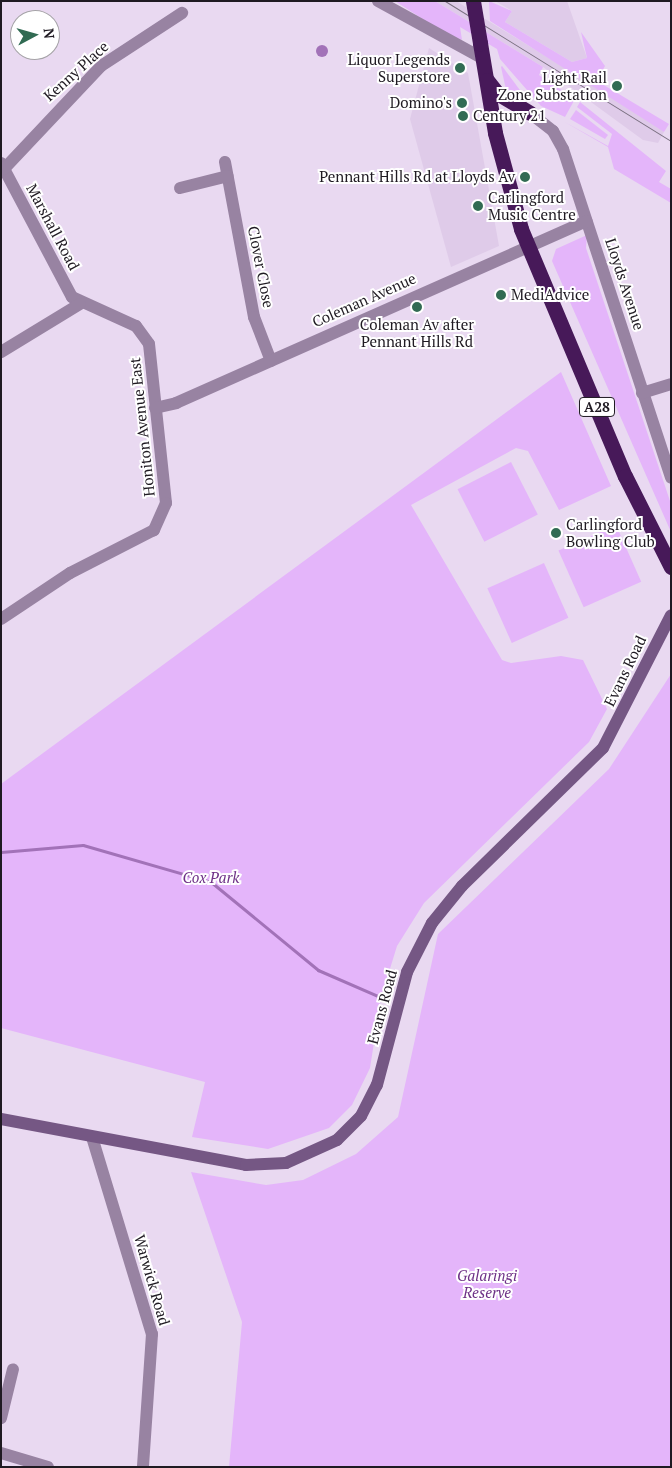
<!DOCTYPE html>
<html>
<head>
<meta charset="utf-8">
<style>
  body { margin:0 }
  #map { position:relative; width:672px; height:1468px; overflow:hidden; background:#e9d9f1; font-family:"PT Serif",serif }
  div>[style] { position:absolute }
  .built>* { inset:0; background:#dfcbe9 }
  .green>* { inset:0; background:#e4b5fa; transform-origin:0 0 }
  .water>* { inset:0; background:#a272b8 }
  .round { border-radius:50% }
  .stream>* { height:3px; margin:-1.5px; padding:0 1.5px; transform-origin:1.5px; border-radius:1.5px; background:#a272b8 }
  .street>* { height:12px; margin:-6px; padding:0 6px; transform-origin:6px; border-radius:6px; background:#9883a2 }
  .secondary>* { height:12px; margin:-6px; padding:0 6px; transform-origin:6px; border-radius:6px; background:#755784 }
  .highway>* { height:15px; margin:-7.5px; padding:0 7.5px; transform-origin:7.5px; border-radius:7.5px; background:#471959 }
  .tram>* { height:1px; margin:-0.5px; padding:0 0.5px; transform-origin:0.5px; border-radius:0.5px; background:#7a7080 }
  .highway-bridge>* { height:15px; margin:-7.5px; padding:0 7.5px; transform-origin:7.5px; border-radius:7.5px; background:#471959 }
  .dots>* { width:14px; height:14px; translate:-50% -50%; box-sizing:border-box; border:2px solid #fff; border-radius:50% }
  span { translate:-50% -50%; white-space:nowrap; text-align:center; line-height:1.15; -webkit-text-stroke:4px #fff; paint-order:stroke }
  .shield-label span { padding:1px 4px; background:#fff; border:1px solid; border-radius:4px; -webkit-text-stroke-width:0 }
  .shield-label { font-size:14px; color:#1f1a22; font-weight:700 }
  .poi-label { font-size:15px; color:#1f1a22 }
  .right { translate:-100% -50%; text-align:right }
  .left { translate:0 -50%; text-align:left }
  .street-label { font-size:15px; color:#1f1a22 }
  .park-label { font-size:15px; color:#6e3187; font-style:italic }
  .frame { position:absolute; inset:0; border:2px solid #1f1a22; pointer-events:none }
  .north { position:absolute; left:10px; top:10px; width:50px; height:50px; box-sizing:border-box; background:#fff; border:1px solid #a5a3a7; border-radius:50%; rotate:84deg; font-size:14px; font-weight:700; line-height:20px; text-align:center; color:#1f1a22 }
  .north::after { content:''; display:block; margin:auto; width:18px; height:22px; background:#316b53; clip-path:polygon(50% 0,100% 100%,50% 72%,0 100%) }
</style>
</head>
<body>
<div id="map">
  <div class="built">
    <i style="clip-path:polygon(435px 1px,456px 1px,656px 124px,664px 132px,658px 143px,643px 140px,543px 67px)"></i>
    <i style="clip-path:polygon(495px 1px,567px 1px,587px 58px,572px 62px,505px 22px,512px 11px)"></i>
    <i style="clip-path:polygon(429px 48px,468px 73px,499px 246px,451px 267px,410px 119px)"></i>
  </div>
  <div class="green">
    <i style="clip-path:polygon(395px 1px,435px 1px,543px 67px,539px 75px,575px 99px,565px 117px,541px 106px,500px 59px,497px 49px,460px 27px,462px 40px,441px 31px)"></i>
    <i style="clip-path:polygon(489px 1px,512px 11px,505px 22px,572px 62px,587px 58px,581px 32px,605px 66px,597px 81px,669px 124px,664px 132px,490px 21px)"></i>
    <i style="clip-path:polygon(501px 67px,502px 66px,528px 101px,507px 94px)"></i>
    <i style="clip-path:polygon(580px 102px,666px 171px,659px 182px,671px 189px,671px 203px,614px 169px,608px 147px,563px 121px,608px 146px,612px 134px,577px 107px)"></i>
    <i style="clip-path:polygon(576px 110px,608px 135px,605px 139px,570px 119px)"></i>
    <i style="clip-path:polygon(587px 235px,586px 248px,671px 504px,671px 532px,552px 261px,556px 249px)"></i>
    <i style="clip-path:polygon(561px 372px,611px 486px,559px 510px,528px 451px,516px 448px,411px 505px,502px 660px,511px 663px,561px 656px,583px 660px,607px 709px,589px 742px,424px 903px,397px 946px,381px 998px,370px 1068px,352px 1105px,329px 1128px,268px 1149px,192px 1137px,205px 1082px,1px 1028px,1px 784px)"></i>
    <i style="left:511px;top:462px;width:59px;height:60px;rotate:63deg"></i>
    <i style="left:616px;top:525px;width:62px;height:63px;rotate:66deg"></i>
    <i style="left:544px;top:563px;width:60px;height:62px;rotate:66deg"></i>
    <i style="clip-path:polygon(671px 674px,671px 1467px,229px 1467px,242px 1322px,191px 1172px,266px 1185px,303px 1180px,356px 1154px,398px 1117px,438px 934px,609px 769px)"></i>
  </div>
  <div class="water">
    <i class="round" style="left:316px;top:45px;width:12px;height:12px"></i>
  </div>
  <div class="stream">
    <i style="left:1px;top:852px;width:82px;rotate:-4.9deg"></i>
    <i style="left:83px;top:845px;width:133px;rotate:16.1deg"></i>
    <i style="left:211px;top:882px;width:139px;rotate:39.4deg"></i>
    <i style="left:318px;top:970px;width:68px;rotate:23.5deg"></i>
  </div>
  <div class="street">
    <i style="left:378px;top:1px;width:119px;rotate:28.7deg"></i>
    <i style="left:530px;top:113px;width:29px;rotate:38deg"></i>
    <i style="left:553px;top:131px;width:21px;rotate:61deg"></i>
    <i style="left:563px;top:149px;width:346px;rotate:71.8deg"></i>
    <i style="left:225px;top:162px;width:158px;rotate:79.4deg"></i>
    <i style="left:254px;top:317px;width:47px;rotate:68.9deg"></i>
    <i style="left:1px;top:163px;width:152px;rotate:62.1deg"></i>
    <i style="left:72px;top:297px;width:70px;rotate:24.4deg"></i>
    <i style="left:136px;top:326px;width:22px;rotate:54deg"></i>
    <i style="left:149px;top:344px;width:160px;rotate:83.9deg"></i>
    <i style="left:166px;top:503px;width:30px;rotate:114deg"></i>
    <i style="left:154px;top:530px;width:94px;rotate:152.9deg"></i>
    <i style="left:70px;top:573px;width:83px;rotate:146.3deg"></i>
    <i style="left:4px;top:169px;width:141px;rotate:-46.7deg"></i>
    <i style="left:101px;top:66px;width:97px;rotate:-33.2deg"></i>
    <i style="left:180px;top:188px;width:49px;rotate:-14deg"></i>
    <i style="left:1px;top:352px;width:92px;rotate:-31.3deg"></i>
    <i style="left:642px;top:393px;width:30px;rotate:-17deg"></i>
    <i style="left:155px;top:408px;width:22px;rotate:-13deg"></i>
    <i style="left:176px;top:403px;width:449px;rotate:-23.9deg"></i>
    <i style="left:92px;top:1137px;width:206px;rotate:73.1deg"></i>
    <i style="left:152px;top:1334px;width:133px;rotate:93.9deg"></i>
    <i style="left:1px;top:1418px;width:50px;rotate:-76.2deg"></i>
    <i style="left:1px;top:1453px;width:49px;rotate:16.6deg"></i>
  </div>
  <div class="secondary">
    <i style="left:1px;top:1119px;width:249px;rotate:10.6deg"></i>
    <i style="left:246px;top:1165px;width:40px;rotate:-2.9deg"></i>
    <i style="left:286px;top:1163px;width:56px;rotate:-24.3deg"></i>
    <i style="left:337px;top:1140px;width:34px;rotate:-45deg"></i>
    <i style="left:361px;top:1116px;width:35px;rotate:-63deg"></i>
    <i style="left:377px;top:1085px;width:117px;rotate:-75.1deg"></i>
    <i style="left:407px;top:972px;width:55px;rotate:-63deg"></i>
    <i style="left:432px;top:923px;width:48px;rotate:-51deg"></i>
    <i style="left:462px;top:886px;width:197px;rotate:-44.4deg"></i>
    <i style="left:603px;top:748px;width:149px;rotate:-62.9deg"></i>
  </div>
  <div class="highway">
    <i style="left:480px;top:43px;width:91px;rotate:80.5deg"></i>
    <i style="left:495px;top:133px;width:99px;rotate:74.8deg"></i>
    <i style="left:521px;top:229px;width:268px;rotate:67.2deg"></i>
    <i style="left:625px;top:476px;width:102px;rotate:63.2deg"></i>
    <i style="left:487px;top:80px;width:16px;rotate:52deg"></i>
    <i style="left:497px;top:93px;width:39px;rotate:31deg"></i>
  </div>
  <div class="tram">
    <i style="left:445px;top:1px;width:266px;rotate:31.8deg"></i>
  </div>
  <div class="highway-bridge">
    <i style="left:473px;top:1px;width:43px;rotate:80.5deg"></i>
  </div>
  <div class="dots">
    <i style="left:460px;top:68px;background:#316b53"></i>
    <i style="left:617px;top:86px;background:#316b53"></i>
    <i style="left:462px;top:103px;background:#316b53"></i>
    <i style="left:463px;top:116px;background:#316b53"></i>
    <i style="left:525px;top:177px;background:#316b53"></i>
    <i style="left:478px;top:206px;background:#316b53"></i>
    <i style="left:501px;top:295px;background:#316b53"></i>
    <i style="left:417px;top:307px;background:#316b53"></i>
    <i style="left:556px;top:533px;background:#316b53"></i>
  </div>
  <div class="shield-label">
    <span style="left:597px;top:407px">A28</span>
  </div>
  <div class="poi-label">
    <span class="right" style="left:450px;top:68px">Liquor Legends<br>Superstore</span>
    <span class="right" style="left:607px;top:86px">Light Rail<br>Zone Substation</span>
    <span class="right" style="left:452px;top:103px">Domino's</span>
    <span class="left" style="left:473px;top:116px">Century 21</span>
    <span class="right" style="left:515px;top:177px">Pennant Hills Rd at Lloyds Av</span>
    <span class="left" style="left:488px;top:206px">Carlingford<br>Music Centre</span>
    <span class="left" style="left:511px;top:295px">MediAdvice</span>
    <span style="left:417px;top:333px">Coleman Av after<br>Pennant Hills Rd</span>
    <span class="left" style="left:566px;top:533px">Carlingford<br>Bowling Club</span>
  </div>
  <div class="street-label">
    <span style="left:76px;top:71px;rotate:-42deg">Kenny Place</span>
    <span style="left:53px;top:227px;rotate:62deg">Marshall Road</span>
    <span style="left:261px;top:267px;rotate:79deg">Clover Close</span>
    <span style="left:625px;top:284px;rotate:72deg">Lloyds Avenue</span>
    <span style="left:364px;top:300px;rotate:-24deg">Coleman Avenue</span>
    <span style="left:142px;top:427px;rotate:-96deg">Honiton Avenue East</span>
    <span style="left:625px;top:671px;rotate:-64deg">Evans Road</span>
    <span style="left:382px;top:1007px;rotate:-75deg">Evans Road</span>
    <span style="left:152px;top:1280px;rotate:74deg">Warwick Road</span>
  </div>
  <div class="park-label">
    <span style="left:211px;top:878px">Cox Park</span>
    <span style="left:487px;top:1284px">Galaringi<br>Reserve</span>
  </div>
  <div class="frame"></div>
  <div class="north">N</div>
</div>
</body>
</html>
